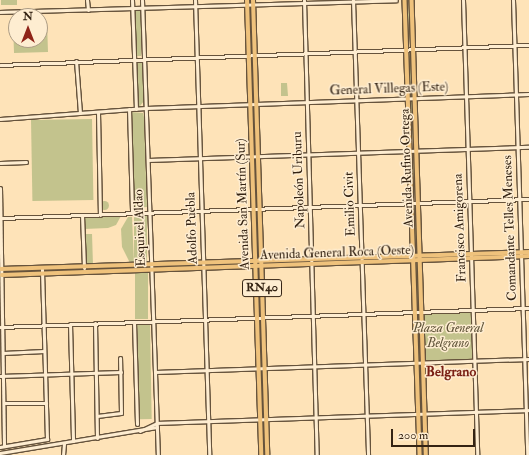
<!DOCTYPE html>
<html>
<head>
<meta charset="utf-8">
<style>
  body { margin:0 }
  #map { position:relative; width:529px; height:455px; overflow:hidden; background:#fee3b8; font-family:"IM FELL Double Pica",serif }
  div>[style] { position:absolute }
  .green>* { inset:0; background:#c3c38d; transform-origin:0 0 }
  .round { border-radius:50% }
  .roads { filter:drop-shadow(1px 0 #66533c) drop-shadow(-1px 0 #66533c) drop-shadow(0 1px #66533c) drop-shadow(0 -1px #66533c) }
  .minor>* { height:3px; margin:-1.5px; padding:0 1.5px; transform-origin:1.5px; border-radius:1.5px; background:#feedd1 }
  .major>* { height:3.5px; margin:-1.75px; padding:0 1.75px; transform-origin:1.75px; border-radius:1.75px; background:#efc27c }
  .highway>* { height:4px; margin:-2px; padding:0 2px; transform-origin:2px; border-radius:2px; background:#efc27c }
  span { translate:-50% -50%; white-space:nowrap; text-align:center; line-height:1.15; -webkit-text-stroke:3px #feedd1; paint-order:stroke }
  .shield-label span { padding:1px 3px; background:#feedd1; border:1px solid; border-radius:3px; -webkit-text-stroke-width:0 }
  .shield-label { font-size:12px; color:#342313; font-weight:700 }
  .street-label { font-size:13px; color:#342313 }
  .park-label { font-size:13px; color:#5f5338; font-style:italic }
  .neighbourhood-label { font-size:14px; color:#7a1f14; font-weight:700 }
  .north { position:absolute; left:8px; top:8px; width:40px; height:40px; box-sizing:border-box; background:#feedd1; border:1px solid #ad9c85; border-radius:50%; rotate:0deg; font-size:11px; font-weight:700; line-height:16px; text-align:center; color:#342313 }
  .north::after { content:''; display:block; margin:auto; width:14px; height:18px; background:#8f2418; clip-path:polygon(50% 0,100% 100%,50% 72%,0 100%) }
  .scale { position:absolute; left:391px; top:429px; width:84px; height:18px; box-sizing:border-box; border:2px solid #342313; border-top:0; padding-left:5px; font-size:12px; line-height:14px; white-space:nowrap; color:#342313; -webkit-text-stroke:3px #feedd1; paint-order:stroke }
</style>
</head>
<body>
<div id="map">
  <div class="green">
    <i style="left:1px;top:0;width:16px;height:5px"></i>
    <i style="left:408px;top:2px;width:42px;height:1px;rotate:86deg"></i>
    <i style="left:135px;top:11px;width:6px;height:45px"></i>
    <i style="clip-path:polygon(13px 22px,16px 22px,16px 40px,40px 40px,40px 22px,47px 22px,48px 52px,14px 53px)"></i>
    <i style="clip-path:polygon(410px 52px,413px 94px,411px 96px,409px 53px)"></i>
    <i style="clip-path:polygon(136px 60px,142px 60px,144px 101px,140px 106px,138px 106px)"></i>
    <i style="clip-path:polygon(281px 83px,287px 83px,288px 96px,281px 96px)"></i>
    <i style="clip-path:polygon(412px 100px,414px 143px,413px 144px,410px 102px)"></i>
    <i style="clip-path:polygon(131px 112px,143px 113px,144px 117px,147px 207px,134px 208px)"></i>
    <i style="left:92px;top:119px;width:81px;height:61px;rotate:89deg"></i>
    <i style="left:413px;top:155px;width:42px;height:1px;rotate:86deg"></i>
    <i class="round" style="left:99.5px;top:200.5px;width:9px;height:9px"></i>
    <i style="clip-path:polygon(415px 206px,418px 249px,416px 250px,414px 207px)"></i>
    <i style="clip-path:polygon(121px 216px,116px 225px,108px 228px,84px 229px,84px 217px)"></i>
    <i style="left:134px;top:216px;width:13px;height:48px"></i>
    <i style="clip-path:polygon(128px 217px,132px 217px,134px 263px,130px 263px,122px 247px,121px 229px)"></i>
    <i style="clip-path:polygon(84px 234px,92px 234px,93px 265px,86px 266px)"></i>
    <i style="left:417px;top:264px;width:42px;height:2px;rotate:86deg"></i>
    <i style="left:135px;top:271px;width:13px;height:48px"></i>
    <i style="left:472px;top:310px;width:50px;height:50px;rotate:88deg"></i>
    <i style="left:418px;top:315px;width:42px;height:1px;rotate:86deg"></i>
    <i style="left:150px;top:323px;width:96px;height:13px;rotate:89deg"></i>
    <i style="left:420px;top:365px;width:42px;height:1px;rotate:86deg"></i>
    <i style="clip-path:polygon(422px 417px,423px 419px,424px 455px,422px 455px)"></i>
  </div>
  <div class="roads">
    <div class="minor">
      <i style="left:87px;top:0;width:10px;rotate:84deg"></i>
      <i style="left:132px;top:0;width:109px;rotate:87.9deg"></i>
      <i style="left:142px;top:0;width:455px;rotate:88deg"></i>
      <i style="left:195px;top:0;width:455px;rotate:88.2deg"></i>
      <i style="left:304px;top:0;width:455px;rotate:88.4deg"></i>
      <i style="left:353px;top:0;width:455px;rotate:88.1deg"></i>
      <i style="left:463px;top:0;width:455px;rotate:88.2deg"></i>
      <i style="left:513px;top:0;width:455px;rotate:88.2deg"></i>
      <i style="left:0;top:12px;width:396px;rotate:-1.7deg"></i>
      <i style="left:76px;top:61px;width:52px;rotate:85.6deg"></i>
      <i style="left:0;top:65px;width:529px;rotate:-2.17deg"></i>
      <i style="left:129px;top:109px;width:104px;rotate:88.3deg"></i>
      <i style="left:98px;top:112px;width:103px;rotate:88.9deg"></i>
      <i style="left:0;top:119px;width:146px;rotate:-4.3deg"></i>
      <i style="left:146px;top:108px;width:383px;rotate:-2.1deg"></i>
      <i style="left:148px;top:160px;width:381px;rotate:-2deg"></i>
      <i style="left:0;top:163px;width:26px;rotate:-2deg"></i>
      <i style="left:0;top:188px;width:258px;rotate:89.1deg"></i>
      <i style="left:82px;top:215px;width:53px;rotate:87.8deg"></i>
      <i style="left:1px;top:218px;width:528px;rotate:-2.06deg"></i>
      <i style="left:134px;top:322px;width:102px;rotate:88.3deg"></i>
      <i style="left:95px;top:323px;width:115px;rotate:89deg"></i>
      <i style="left:70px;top:324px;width:117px;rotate:88.5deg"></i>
      <i style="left:0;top:327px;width:529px;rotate:-2.06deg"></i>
      <i style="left:3px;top:353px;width:41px;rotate:-2.8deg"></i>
      <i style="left:155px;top:372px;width:374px;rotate:-2deg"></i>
      <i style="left:0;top:376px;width:121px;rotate:-1.9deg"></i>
      <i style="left:4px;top:403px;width:42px"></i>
      <i style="left:97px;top:416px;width:24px;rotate:-7deg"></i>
      <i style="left:121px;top:413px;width:55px;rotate:-91deg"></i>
      <i style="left:140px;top:431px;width:19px;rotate:-25deg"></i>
      <i style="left:157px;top:423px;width:372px;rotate:-2deg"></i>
      <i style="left:0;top:447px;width:48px;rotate:-9.7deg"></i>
      <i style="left:47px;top:439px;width:171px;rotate:-91.7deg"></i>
      <i style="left:0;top:453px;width:159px;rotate:-9.4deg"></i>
      <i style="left:63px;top:455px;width:12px;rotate:-85deg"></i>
    </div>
    <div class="major">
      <i style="left:405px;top:0;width:455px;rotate:88.1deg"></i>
      <i style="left:412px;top:0;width:455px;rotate:88.2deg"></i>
      <i style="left:1px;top:269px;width:528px;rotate:-1.84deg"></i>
      <i style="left:2px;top:275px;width:527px;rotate:-2.06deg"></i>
    </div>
    <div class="highway">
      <i style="left:247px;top:0;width:455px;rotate:88.2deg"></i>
      <i style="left:253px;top:0;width:455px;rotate:88.2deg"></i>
    </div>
  </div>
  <div class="shield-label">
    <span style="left:262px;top:288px">RN40</span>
  </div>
  <div class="street-label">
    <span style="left:389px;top:89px;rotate:-2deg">General Villegas (Este)</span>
    <span style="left:407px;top:168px;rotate:-92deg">Avenida Rufino Ortega</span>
    <span style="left:299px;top:180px;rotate:-92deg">Napoleón Uriburu</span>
    <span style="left:243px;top:204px;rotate:-92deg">Avenida San Martín (Sur)</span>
    <span style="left:350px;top:204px;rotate:-92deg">Emilio Civit</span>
    <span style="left:140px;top:228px;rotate:-92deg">Esquivel Aldao</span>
    <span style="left:192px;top:228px;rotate:-92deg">Adolfo Puebla</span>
    <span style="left:460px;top:228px;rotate:-92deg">Francisco Amigorena</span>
    <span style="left:510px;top:228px;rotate:-92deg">Comandante Telles Meneses</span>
    <span style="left:337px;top:253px;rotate:-2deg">Avenida General Roca (Oeste)</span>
  </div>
  <div class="park-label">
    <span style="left:448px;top:336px">Plaza General<br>Belgrano</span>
  </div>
  <div class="neighbourhood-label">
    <span style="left:451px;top:372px">Belgrano</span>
  </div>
  <div class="north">N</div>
  <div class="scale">200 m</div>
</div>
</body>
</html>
